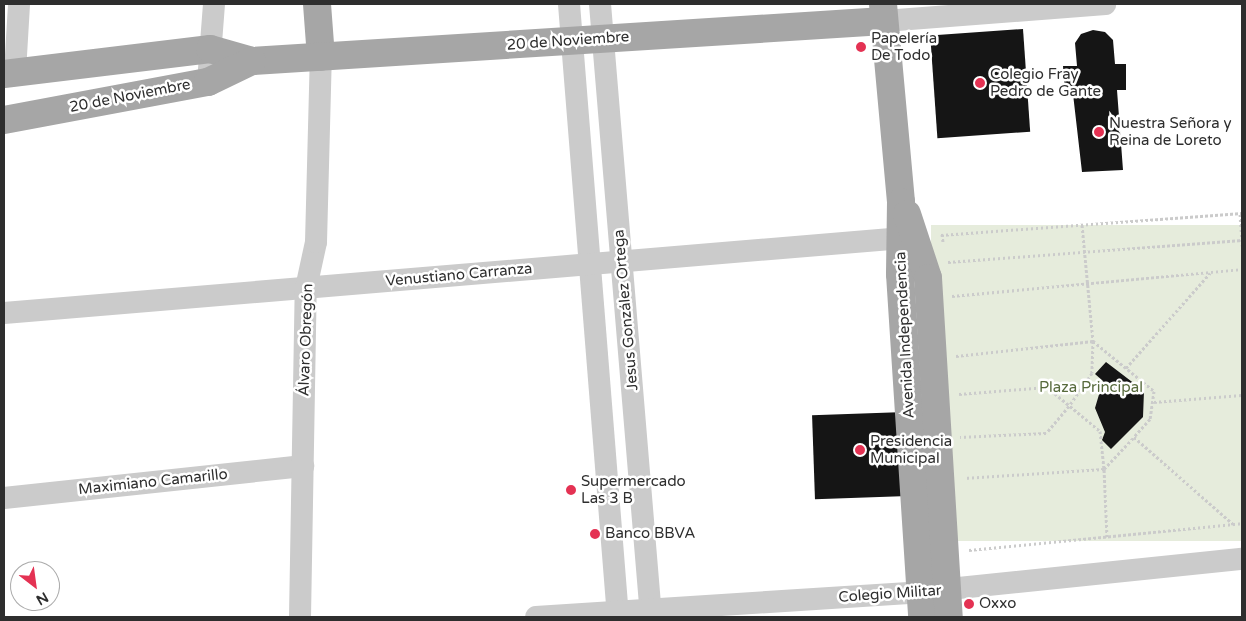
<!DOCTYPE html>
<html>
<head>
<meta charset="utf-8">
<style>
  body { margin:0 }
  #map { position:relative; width:1246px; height:621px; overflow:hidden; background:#fff; font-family:"Varela Round",sans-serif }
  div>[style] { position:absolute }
  .green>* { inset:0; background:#e6ecdc; transform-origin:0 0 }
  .building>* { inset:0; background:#151515; transform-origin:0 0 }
  .path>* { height:3px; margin-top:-1.5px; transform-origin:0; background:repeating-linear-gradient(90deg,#cbcbcb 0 2.5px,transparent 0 5px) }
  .street>* { height:22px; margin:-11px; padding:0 11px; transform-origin:11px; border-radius:11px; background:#cbcbcb }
  .primary>* { height:28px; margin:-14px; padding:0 14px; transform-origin:14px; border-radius:14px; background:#a6a6a6 }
  .dots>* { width:14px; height:14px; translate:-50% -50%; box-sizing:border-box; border:2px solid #fff; border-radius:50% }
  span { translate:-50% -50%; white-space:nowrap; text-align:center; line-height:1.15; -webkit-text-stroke:5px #fff; paint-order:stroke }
  .poi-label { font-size:15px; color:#2e2e2e }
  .left { translate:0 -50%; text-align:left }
  .street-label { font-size:15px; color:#2e2e2e }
  .park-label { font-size:15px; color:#576a3c }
  .frame { position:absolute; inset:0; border:5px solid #2e2e2e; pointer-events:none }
  .north { position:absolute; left:10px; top:561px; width:50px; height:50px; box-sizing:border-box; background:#fff; border:1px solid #ababab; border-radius:50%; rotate:150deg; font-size:14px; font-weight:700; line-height:20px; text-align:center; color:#2e2e2e }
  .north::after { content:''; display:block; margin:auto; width:18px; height:22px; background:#e43253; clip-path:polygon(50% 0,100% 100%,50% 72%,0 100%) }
</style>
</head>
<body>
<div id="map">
  <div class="green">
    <i style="left:1242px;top:225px;width:316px;height:311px;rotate:90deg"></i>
  </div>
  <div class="building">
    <i style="left:1023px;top:29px;width:103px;height:93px;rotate:86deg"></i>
    <i style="clip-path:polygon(1093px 30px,1105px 32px,1113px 40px,1115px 64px,1126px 64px,1126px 90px,1117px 90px,1123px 170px,1082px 172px,1073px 94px,1065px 94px,1063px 66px,1077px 66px,1075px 43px,1081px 34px)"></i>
    <i style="clip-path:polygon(1106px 362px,1144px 391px,1143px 417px,1111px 449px,1102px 440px,1105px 432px,1095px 408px,1103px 381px,1095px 374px)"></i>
    <i style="left:905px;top:412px;width:84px;height:93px;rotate:88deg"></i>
  </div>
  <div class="path">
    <i style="left:1240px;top:214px;width:32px;rotate:86deg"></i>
    <i style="left:1082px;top:225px;width:117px;rotate:84.6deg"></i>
    <i style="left:1093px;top:341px;width:79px;rotate:39.3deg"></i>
    <i style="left:1154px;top:391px;width:28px;rotate:98deg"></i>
    <i style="left:1150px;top:419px;width:24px;rotate:132deg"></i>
    <i style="left:942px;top:234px;width:8px;rotate:83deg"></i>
    <i style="left:941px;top:235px;width:302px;rotate:-4.2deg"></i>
    <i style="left:948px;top:262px;width:295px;rotate:-4.3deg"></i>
    <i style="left:952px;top:296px;width:291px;rotate:-5.3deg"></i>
    <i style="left:956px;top:356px;width:138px;rotate:-6.2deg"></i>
    <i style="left:1093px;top:341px;width:32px;rotate:92deg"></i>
    <i style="left:1092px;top:373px;width:40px;rotate:124.9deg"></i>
    <i style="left:1069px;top:406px;width:35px;rotate:130deg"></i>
    <i style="left:1046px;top:433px;width:86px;rotate:177.3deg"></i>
    <i style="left:1126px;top:368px;width:127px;rotate:-48.5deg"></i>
    <i style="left:959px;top:394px;width:88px;rotate:-4.5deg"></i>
    <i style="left:1047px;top:387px;width:69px;rotate:39.7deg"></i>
    <i style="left:1100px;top:431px;width:38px;rotate:84deg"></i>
    <i style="left:1104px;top:469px;width:140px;rotate:176.3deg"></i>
    <i style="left:1154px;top:402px;width:88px;rotate:-4.5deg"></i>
    <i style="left:1107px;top:537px;width:68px;rotate:-92.5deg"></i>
    <i style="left:1104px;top:469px;width:44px;rotate:-46.8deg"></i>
    <i style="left:1134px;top:437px;width:132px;rotate:41.3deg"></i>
    <i style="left:969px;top:550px;width:274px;rotate:-5.6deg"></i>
  </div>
  <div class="street">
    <i style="left:569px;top:4px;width:615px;rotate:85.43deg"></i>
    <i style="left:600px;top:4px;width:615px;rotate:85.24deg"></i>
    <i style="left:884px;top:21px;width:222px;rotate:-4.4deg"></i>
    <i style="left:15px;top:72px;width:68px;rotate:-86.6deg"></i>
    <i style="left:208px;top:82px;width:78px;rotate:-85.6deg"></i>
    <i style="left:4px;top:313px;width:914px;rotate:-4.77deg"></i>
    <i style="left:4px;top:498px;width:301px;rotate:-6.1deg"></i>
    <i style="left:300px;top:617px;width:329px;rotate:-89deg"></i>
    <i style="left:306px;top:288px;width:47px;rotate:-77.7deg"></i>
    <i style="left:316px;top:242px;width:185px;rotate:-88.5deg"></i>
    <i style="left:536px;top:617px;width:385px;rotate:-3.7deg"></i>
    <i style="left:920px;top:592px;width:324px;rotate:-5.9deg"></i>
  </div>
  <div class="primary">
    <i style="left:317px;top:4px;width:53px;rotate:85.7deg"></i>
    <i style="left:883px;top:4px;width:199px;rotate:84.8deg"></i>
    <i style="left:901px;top:202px;width:72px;rotate:90.8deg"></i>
    <i style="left:900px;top:274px;width:344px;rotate:86.3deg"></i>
    <i style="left:4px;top:74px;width:208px;rotate:-6.9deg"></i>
    <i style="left:210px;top:49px;width:44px;rotate:15.9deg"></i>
    <i style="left:252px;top:61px;width:633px;rotate:-3.62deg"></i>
    <i style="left:4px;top:120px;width:208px;rotate:-10.6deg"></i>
    <i style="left:208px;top:82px;width:49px;rotate:-25.5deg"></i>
    <i style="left:907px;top:214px;width:67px;rotate:71.8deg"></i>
    <i style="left:928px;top:278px;width:340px;rotate:86.5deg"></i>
  </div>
  <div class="dots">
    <i style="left:861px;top:47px;background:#e43253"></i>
    <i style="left:980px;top:83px;background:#e43253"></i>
    <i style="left:1099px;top:132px;background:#e43253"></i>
    <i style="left:860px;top:450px;background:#e43253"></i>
    <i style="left:571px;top:490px;background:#e43253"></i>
    <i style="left:595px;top:534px;background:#e43253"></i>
    <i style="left:969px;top:604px;background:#e43253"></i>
  </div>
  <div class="poi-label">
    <span class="left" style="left:871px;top:47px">Papelería<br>De Todo</span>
    <span class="left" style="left:990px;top:83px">Colegio Fray<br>Pedro de Gante</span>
    <span class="left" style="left:1109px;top:132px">Nuestra Señora y<br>Reina de Loreto</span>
    <span class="left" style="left:870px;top:450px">Presidencia<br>Municipal</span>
    <span class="left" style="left:581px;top:490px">Supermercado<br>Las 3 B</span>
    <span class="left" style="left:605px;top:534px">Banco BBVA</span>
    <span class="left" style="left:979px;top:604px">Oxxo</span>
  </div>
  <div class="street-label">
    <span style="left:568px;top:41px;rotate:-4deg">20 de Noviembre</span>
    <span style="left:130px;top:96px;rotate:-11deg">20 de Noviembre</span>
    <span style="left:459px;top:275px;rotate:-5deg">Venustiano Carranza</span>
    <span style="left:626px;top:310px;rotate:-95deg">Jesus González Ortega</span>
    <span style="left:905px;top:335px;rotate:-93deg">Avenida Independencia</span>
    <span style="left:306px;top:340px;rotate:-88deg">Álvaro Obregón</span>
    <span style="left:153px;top:482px;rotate:-6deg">Maximiano Camarillo</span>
    <span style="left:890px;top:594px;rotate:-4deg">Colegio Militar</span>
  </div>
  <div class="park-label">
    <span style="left:1091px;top:388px">Plaza Principal</span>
  </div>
  <div class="frame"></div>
  <div class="north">N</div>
</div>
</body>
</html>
